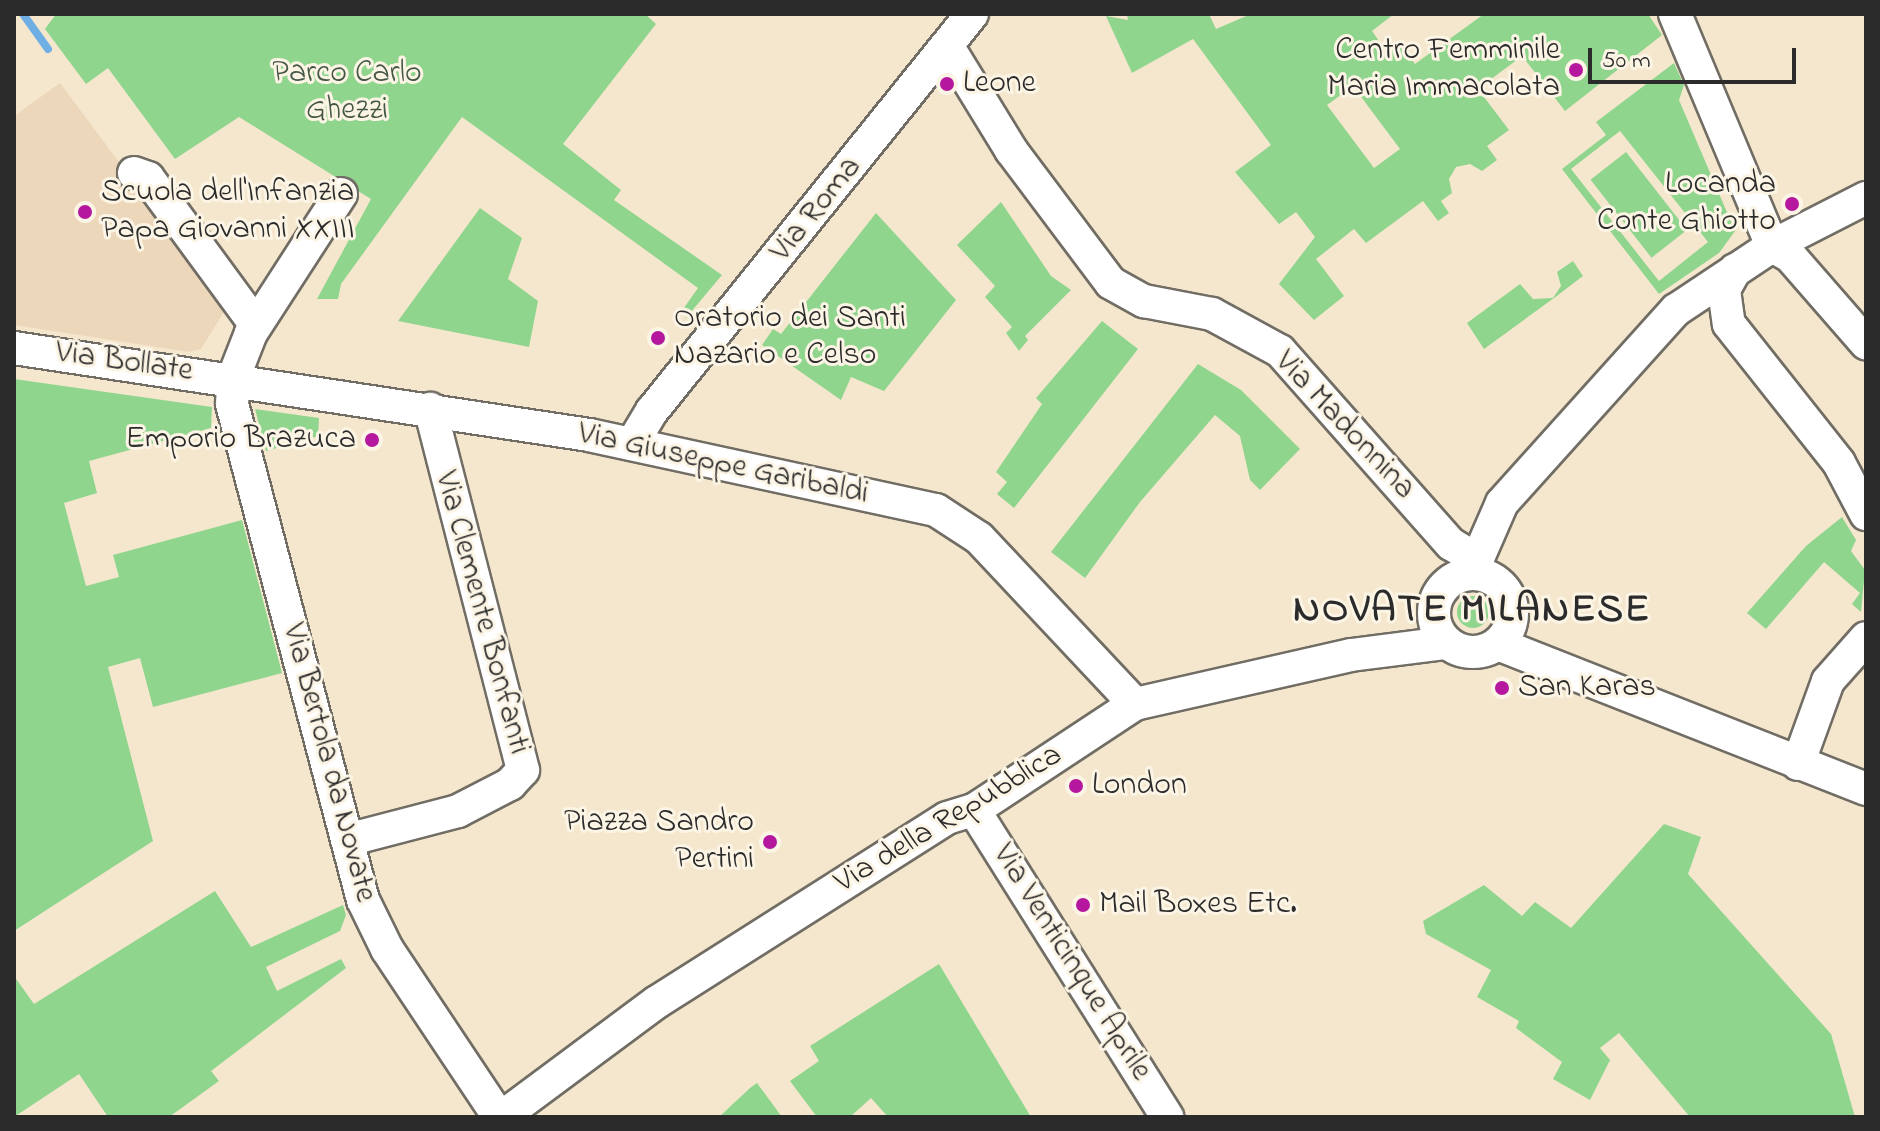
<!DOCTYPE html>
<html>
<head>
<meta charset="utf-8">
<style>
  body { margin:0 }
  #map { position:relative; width:1880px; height:1131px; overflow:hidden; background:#f4e7cd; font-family:"Indie Flower",sans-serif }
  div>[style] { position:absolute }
  .built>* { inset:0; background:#edd7bb }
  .green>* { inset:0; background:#90d58e; transform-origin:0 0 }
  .round { border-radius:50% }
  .stream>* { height:8px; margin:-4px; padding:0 4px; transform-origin:4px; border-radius:4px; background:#70afe3 }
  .roads { filter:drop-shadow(2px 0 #716d64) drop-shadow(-2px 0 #716d64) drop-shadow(0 2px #716d64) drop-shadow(0 -2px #716d64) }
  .street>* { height:32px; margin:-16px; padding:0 16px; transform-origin:16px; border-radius:16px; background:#fff }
  .street>.ring { margin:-16px; padding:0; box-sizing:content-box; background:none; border:32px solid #fff; border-radius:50% }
  .dots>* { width:22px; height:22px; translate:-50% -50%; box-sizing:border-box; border:4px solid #fcf5e5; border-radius:50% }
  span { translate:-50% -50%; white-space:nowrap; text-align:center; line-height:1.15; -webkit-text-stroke:6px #fcf5e5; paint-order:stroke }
  .poi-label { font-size:32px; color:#2b2b2b }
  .right { translate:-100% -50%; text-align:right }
  .left { translate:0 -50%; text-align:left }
  .park-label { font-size:32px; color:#445644 }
  .street-label { font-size:32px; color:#2b2b2b }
  .district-label { font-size:40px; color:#2b2b2b; font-weight:700; letter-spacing:2px }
  .frame { position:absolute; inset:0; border:16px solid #2b2b2b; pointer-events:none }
  .scale { position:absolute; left:1588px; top:48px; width:208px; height:36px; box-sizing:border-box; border:4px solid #2b2b2b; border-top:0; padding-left:10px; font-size:24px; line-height:28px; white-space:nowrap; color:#2b2b2b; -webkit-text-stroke:6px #fcf5e5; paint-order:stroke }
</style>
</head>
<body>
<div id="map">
  <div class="built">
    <i style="clip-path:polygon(60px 83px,227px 307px,201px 349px,189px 352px,14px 325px,14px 116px)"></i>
  </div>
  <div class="green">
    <i style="clip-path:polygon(56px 14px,645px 14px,656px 24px,563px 144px,621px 190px,614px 200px,722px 275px,680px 325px,687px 316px,681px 312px,698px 288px,462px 117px,341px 284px,338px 299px,317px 299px,371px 199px,239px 117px,175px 159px,108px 68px,86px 84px,45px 29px)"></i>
    <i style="clip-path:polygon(evenodd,1127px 14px,1209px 14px,1216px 29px,1251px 14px,1394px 14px,1372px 31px,1386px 51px,1399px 42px,1415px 64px,1484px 14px,1648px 14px,1662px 35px,1565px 111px,1522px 56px,1478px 89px,1509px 130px,1487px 146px,1497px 160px,1482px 171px,1470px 164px,1456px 167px,1449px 179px,1452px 193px,1441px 201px,1449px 213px,1438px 221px,1423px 201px,1366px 243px,1354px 229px,1316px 259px,1344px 296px,1314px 320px,1279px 284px,1315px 237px,1296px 212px,1279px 224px,1235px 172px,1271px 145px,1193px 39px,1132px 73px,1106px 16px,1128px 20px,1127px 14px,1353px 86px,1400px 149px,1374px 168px,1327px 105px,1353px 86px)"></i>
    <i style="clip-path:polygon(evenodd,1674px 63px,1684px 85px,1679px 100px,1735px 231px,1719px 253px,1659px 294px,1562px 169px,1606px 135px,1596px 122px,1674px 63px,1620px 131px,1708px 242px,1659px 281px,1571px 169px,1620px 131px)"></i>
    <i style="left:1626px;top:152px;width:99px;height:45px;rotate:52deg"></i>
    <i style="clip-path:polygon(1001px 202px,1051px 276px,1071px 290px,1025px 336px,1028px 340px,1019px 351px,1006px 333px,1012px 327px,985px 297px,995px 286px,957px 245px)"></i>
    <i style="clip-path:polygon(480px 208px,522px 238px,508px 279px,538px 301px,529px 347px,398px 321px)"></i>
    <i style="clip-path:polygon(876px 213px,956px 300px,884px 391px,851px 377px,841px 400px,762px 345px,773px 329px,781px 334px)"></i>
    <i style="clip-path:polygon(1573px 261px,1583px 276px,1554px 298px,1484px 349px,1467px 323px,1520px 284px,1533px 299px,1553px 298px,1561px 286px,1557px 272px)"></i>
    <i style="clip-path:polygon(1102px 321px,1138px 349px,1014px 508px,997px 494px,1007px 482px,996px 472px,1042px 404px,1036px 398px)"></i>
    <i style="clip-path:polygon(1198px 364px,1241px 390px,1300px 449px,1260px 490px,1250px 480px,1240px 436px,1215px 415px,1140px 502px,1085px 578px,1051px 552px)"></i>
    <i style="clip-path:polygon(14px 379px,212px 407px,211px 428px,89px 461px,97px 493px,64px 503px,86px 586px,119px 577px,113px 555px,242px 520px,282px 673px,153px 707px,140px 658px,108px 667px,153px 841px,14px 931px)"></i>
    <i style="clip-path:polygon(255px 409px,319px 418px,318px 436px,266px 451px)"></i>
    <i style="clip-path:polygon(1842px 517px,1856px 540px,1851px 551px,1865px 570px,1861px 612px,1852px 604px,1860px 593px,1824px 562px,1766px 629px,1747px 613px,1806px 546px)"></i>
    <i class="round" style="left:1457px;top:596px;width:32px;height:32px"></i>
    <i style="clip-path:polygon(1664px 824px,1701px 837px,1688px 874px,1831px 1034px,1855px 1117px,1690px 1117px,1619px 1033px,1600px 1048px,1610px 1060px,1590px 1100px,1553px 1079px,1562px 1062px,1516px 1028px,1519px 1021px,1477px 997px,1491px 970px,1426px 934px,1423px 921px,1484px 885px,1522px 916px,1535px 902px,1571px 928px)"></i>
    <i style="clip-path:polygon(215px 891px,251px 947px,343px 905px,346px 915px,340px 931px,266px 967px,277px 991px,341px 959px,346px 968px,211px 1071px,219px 1081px,169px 1117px,108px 1117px,79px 1074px,14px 1117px,14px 976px,34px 1004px)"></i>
    <i style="clip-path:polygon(939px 964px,1031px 1117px,888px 1117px,871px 1098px,850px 1117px,817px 1117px,790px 1081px,819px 1061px,810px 1046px)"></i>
    <i style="clip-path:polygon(757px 1083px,782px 1117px,719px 1117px,750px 1088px)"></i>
  </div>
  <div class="stream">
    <i style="left:23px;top:14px;width:43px;rotate:54.5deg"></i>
  </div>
  <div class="roads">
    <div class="street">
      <i style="left:1675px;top:14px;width:251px;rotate:67.3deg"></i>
      <i style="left:948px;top:47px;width:121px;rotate:58.5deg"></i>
      <i style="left:1011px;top:150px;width:166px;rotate:53.1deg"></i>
      <i style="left:1111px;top:283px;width:38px;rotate:29deg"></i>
      <i style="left:1144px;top:301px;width:69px;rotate:10.8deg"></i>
      <i style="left:1212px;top:314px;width:77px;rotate:28.6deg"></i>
      <i style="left:1280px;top:351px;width:258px;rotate:48.5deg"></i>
      <i style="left:1451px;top:544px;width:27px;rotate:31deg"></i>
      <i style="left:134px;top:173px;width:15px;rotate:20deg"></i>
      <i style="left:148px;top:178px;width:182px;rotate:53.7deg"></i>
      <i style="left:341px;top:194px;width:166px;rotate:122.9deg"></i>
      <i style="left:251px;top:333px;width:49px;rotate:111.4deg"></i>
      <i style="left:233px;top:379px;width:25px;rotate:92deg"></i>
      <i style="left:232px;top:404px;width:513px;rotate:75.21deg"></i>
      <i style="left:363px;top:900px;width:55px;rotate:63.9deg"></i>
      <i style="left:387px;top:949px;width:202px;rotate:56.3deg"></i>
      <i style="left:1772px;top:246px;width:21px;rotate:29deg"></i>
      <i style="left:1790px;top:256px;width:116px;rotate:48.9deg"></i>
      <i style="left:1735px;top:270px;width:23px;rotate:119deg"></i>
      <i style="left:1724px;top:290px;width:34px;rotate:82deg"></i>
      <i style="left:1729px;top:324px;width:177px;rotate:51.6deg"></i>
      <i style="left:1839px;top:463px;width:58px;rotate:62.1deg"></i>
      <i style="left:14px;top:348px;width:582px;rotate:8.6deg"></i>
      <i style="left:589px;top:435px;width:355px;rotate:12.2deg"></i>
      <i style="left:936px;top:510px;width:51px;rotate:33.1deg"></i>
      <i style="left:979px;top:538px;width:228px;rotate:46.8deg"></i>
      <i style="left:632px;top:444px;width:39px;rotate:-59deg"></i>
      <i style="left:652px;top:411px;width:510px;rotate:-51.13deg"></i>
      <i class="ring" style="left:1434px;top:574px;width:46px;height:46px"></i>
      <i style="left:1471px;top:574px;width:77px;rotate:-66.4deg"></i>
      <i style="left:1502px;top:503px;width:260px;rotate:-48deg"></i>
      <i style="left:1676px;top:310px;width:115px;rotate:-33.7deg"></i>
      <i style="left:1772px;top:246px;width:106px;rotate:-27.1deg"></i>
      <i style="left:1498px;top:644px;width:396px;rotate:21.5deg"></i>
      <i style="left:1798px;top:764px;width:88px;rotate:-70.1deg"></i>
      <i style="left:1828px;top:681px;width:57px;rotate:-48.5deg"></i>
      <i style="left:974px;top:810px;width:363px;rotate:57.8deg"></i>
      <i style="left:347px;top:840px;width:115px;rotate:-14.6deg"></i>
      <i style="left:458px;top:811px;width:59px;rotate:-27.4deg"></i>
      <i style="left:510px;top:784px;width:19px;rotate:-47deg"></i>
      <i style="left:523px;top:770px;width:373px;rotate:-104.4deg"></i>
      <i style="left:502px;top:1117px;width:193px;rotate:-36.6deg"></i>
      <i style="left:657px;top:1002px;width:343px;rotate:-32.4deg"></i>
      <i style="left:947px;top:818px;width:28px;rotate:-17deg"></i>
      <i style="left:974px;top:810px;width:193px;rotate:-33.4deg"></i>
      <i style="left:1135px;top:704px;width:221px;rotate:-12.8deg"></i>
      <i style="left:1351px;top:655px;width:96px;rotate:-7.2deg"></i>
    </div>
  </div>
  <div class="dots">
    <i style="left:1576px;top:70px;background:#b5179e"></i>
    <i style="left:947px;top:84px;background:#b5179e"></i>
    <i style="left:1792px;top:204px;background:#b5179e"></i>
    <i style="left:85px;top:212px;background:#b5179e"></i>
    <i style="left:658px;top:338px;background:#b5179e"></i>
    <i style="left:372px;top:440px;background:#b5179e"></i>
    <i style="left:1502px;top:688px;background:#b5179e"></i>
    <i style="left:1076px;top:786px;background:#b5179e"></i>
    <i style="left:770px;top:842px;background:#b5179e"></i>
    <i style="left:1083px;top:905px;background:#b5179e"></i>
  </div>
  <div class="poi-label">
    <span class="right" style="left:1560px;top:70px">Centro Femminile<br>Maria Immacolata</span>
    <span class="left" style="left:963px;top:84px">Leone</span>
    <span class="right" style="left:1776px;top:204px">Locanda<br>Conte Ghiotto</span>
    <span class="left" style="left:101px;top:212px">Scuola dell'Infanzia<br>Papa Giovanni XXIII</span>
    <span class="left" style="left:674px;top:338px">Oratorio dei Santi<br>Nazario e Celso</span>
    <span class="right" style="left:356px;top:440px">Emporio Brazuca</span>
    <span class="left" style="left:1518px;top:688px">San Karas</span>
    <span class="left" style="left:1092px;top:786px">London</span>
    <span class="right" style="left:754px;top:842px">Piazza Sandro<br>Pertini</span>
    <span class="left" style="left:1099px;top:905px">Mail Boxes Etc.</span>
  </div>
  <div class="park-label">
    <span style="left:347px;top:93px">Parco Carlo<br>Ghezzi</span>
  </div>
  <div class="street-label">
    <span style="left:817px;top:210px;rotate:-51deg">Via Roma</span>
    <span style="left:124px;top:363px;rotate:8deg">Via Bollate</span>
    <span style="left:1344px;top:426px;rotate:47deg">Via Madonnina</span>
    <span style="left:723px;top:465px;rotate:12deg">Via Giuseppe Garibaldi</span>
    <span style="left:481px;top:613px;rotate:75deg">Via Clemente Bonfanti</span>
    <span style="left:328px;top:763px;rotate:75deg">Via Bertola da Novate</span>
    <span style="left:949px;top:820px;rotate:-31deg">Via della Repubblica</span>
    <span style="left:1071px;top:963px;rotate:58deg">Via Venticinque Aprile</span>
  </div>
  <div class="district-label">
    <span style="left:1472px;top:611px">NOVATE MILANESE</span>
  </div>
  <div class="frame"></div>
  <div class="scale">50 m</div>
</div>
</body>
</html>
